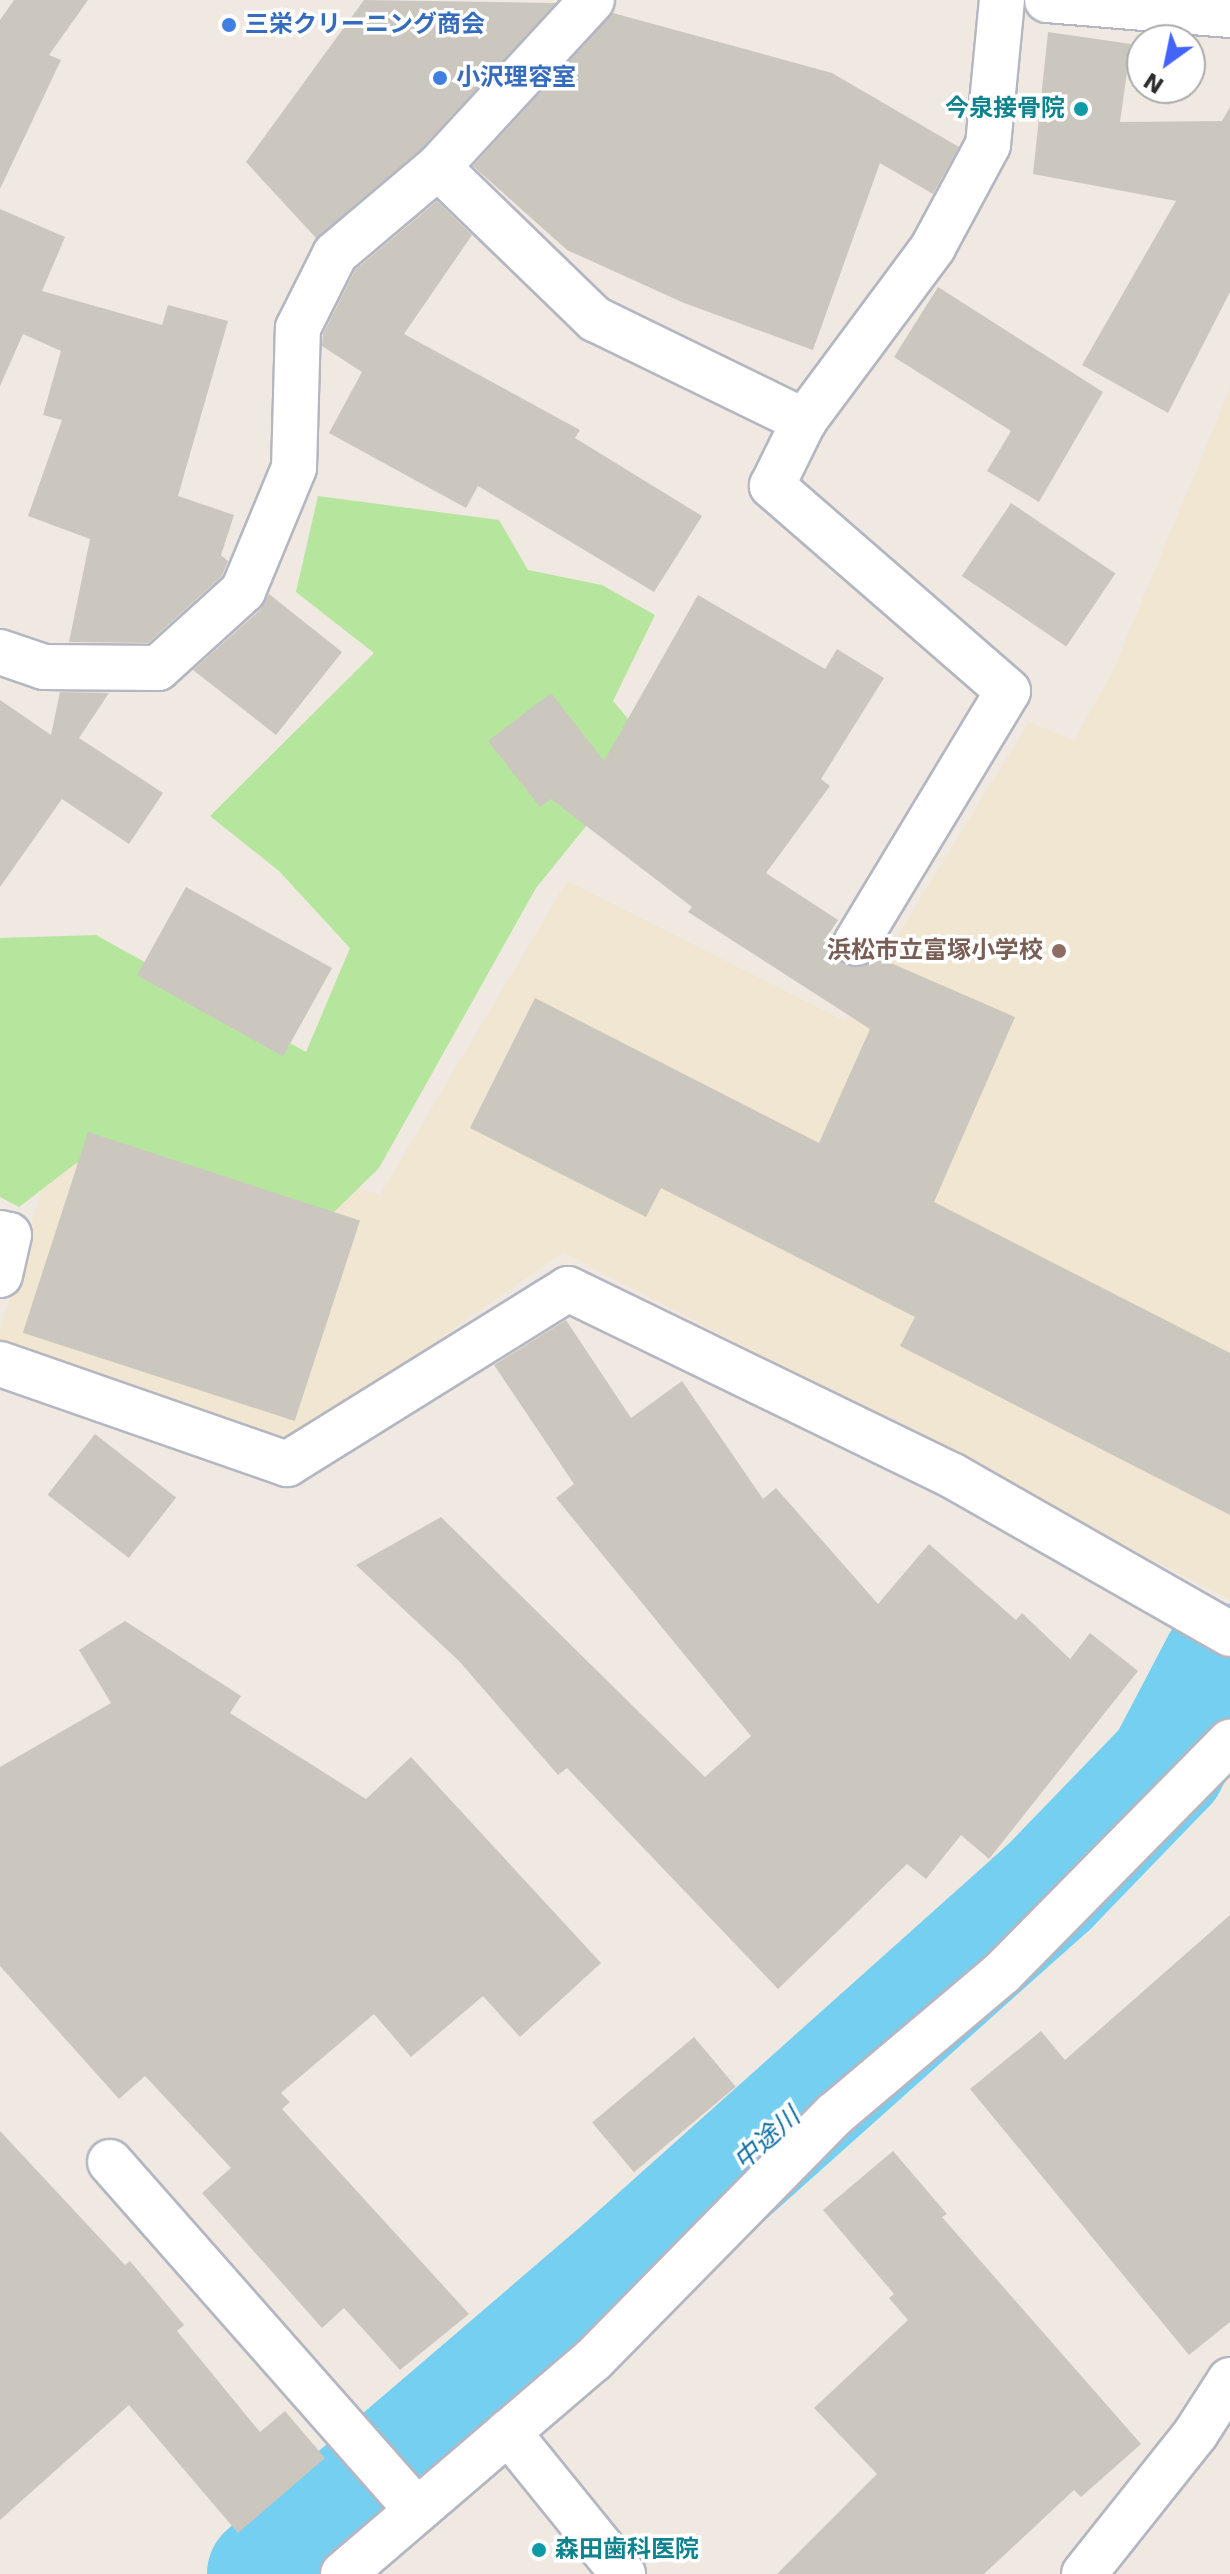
<!DOCTYPE html>
<html>
<head>
<meta charset="utf-8">
<style>
  body { margin:0 }
  #map { position:relative; width:1230px; height:2574px; overflow:hidden; background:#efe9e1; font-family:"DejaVu Sans","Noto Sans JP",sans-serif }
  div>[style] { position:absolute }
  .education>* { inset:0; background:#f0e6d1 }
  .green>* { inset:0; background:#b6e59e }
  .river>* { height:118px; margin:-59px; padding:0 59px; transform-origin:59px; border-radius:59px; background:#75cff0 }
  .building>* { inset:0; background:#cbc7bf; transform-origin:0 0 }
  .roads { filter:drop-shadow(2px 0 #b4b7c1) drop-shadow(-2px 0 #b4b7c1) drop-shadow(0 2px #b4b7c1) drop-shadow(0 -2px #b4b7c1) }
  .street>* { height:44px; margin:-22px; padding:0 22px; transform-origin:22px; border-radius:22px; background:#fff }
  .secondary>* { height:44px; margin:-22px; padding:0 22px; transform-origin:22px; border-radius:22px; background:#fff }
  .dots>* { width:22px; height:22px; translate:-50% -50%; box-sizing:border-box; border:4px solid #fff; border-radius:50% }
  span { translate:-50% -50%; white-space:nowrap; text-align:center; line-height:1.15; -webkit-text-stroke:7px #fff; paint-order:stroke }
  .shop-label { font-size:24px; color:#366cbe; font-weight:700 }
  .left { translate:0 -50%; text-align:left }
  .culture-label { font-size:24px; color:#0d838f; font-weight:700 }
  .right { translate:-100% -50%; text-align:right }
  .education-label { font-size:24px; color:#785e54; font-weight:700 }
  .water-label { font-size:26px; color:#0d6fa3; font-style:italic }
  .north { position:absolute; left:1126px; top:24px; width:80px; height:80px; box-sizing:border-box; background:#fff; border:2px solid #ababab; border-radius:50%; rotate:213deg; font-size:22px; font-weight:700; line-height:32px; text-align:center; color:#2e2e2e }
  .north::after { content:''; display:block; margin:auto; width:28px; height:36px; background:#4264fb; clip-path:polygon(50% 0,100% 100%,50% 72%,0 100%) }
</style>
</head>
<body>
<div id="map">
  <div class="education">
    <i style="clip-path:polygon(1230px 389px,1230px 1600px,563px 1252px,285px 1447px,0 1351px,0 1331px,71px 1087px,380px 1195px,567px 881px,845px 1021px,1029px 722px,1074px 740px,1112px 673px)"></i>
  </div>
  <div class="green">
    <i style="clip-path:polygon(318px 496px,499px 520px,528px 570px,602px 585px,655px 615px,613px 701px,651px 746px,536px 888px,379px 1168px,333px 1213px,129px 1146px,75px 1164px,19px 1207px,0 1197px,0 938px,96px 935px,306px 1052px,350px 948px,279px 871px,210px 816px,374px 653px,296px 592px)"></i>
  </div>
  <div class="river">
    <i style="left:266px;top:2574px;width:482px;rotate:-40.6deg"></i>
    <i style="left:632px;top:2260px;width:561px;rotate:-41.82deg"></i>
    <i style="left:1050px;top:1886px;width:168px;rotate:-46deg"></i>
    <i style="left:1167px;top:1765px;width:116px;rotate:-62.3deg"></i>
  </div>
  <div class="building">
    <i style="clip-path:polygon(14px 0,88px 0,49px 55px,61px 60px,0 189px,0 20px)"></i>
    <i style="clip-path:polygon(364px 0,556px 3px,421px 149px,316px 238px,246px 162px)"></i>
    <i style="clip-path:polygon(613px 13px,832px 73px,959px 147px,933px 194px,880px 163px,813px 350px,684px 303px,567px 250px,473px 166px)"></i>
    <i style="clip-path:polygon(1048px 32px,1131px 44px,1120px 122px,1222px 121px,1230px 107px,1230px 292px,1168px 413px,1082px 365px,1176px 201px,1033px 174px)"></i>
    <i style="clip-path:polygon(437px 201px,472px 235px,404px 334px,580px 430px,575px 438px,702px 516px,654px 592px,478px 486px,466px 508px,329px 433px,362px 372px,322px 346px,323px 334px,355px 270px)"></i>
    <i style="clip-path:polygon(0 209px,65px 237px,42px 291px,162px 325px,168px 305px,228px 321px,178px 496px,234px 515px,221px 555px,228px 561px,222px 576px,148px 643px,69px 642px,90px 539px,28px 516px,62px 420px,43px 415px,61px 351px,23px 334px,0 386px)"></i>
    <i style="clip-path:polygon(938px 287px,1103px 392px,1039px 502px,987px 471px,1011px 431px,894px 357px)"></i>
    <i style="left:1011px;top:503px;width:126px;height:88px;rotate:34deg"></i>
    <i style="clip-path:polygon(269px 594px,342px 652px,276px 735px,193px 670px,260px 610px)"></i>
    <i style="clip-path:polygon(698px 595px,825px 669px,837px 649px,884px 678px,821px 779px,830px 786px,766px 873px,838px 920px,828px 935px,834px 954px,844px 965px,867px 965px,877px 957px,1015px 1017px,934px 1202px,1230px 1353px,1230px 1515px,900px 1346px,915px 1317px,661px 1188px,646px 1217px,470px 1128px,535px 998px,819px 1143px,870px 1029px,688px 912px,692px 907px,551px 799px,540px 807px,488px 741px,551px 693px,604px 761px)"></i>
    <i style="clip-path:polygon(60px 692px,109px 693px,79px 738px,163px 793px,129px 844px,62px 799px,0 887px,0 700px,51px 735px)"></i>
    <i style="left:186px;top:887px;width:167px;height:101px;rotate:29deg"></i>
    <i style="left:88px;top:1132px;width:286px;height:211px;rotate:18deg"></i>
    <i style="clip-path:polygon(566px 1320px,631px 1418px,682px 1381px,763px 1499px,776px 1488px,878px 1604px,929px 1544px,1016px 1620px,1022px 1613px,1070px 1659px,1090px 1633px,1138px 1671px,989px 1859px,961px 1835px,926px 1879px,907px 1864px,778px 1989px,567px 1768px,558px 1775px,459px 1661px,356px 1565px,441px 1517px,705px 1777px,751px 1736px,556px 1498px,574px 1484px,494px 1365px)"></i>
    <i style="left:95px;top:1434px;width:103px;height:77px;rotate:38deg"></i>
    <i style="clip-path:polygon(125px 1621px,241px 1696px,230px 1713px,366px 1799px,411px 1757px,601px 1963px,520px 2037px,483px 1996px,411px 2057px,374px 2014px,281px 2093px,290px 2102px,282px 2109px,469px 2314px,400px 2370px,344px 2308px,322px 2328px,202px 2193px,231px 2168px,145px 2076px,119px 2099px,0 1966px,0 1767px,111px 1703px,79px 1650px)"></i>
    <i style="clip-path:polygon(1230px 1915px,1230px 2322px,1189px 2355px,970px 2089px,1041px 2031px,1065px 2060px)"></i>
    <i style="left:694px;top:2037px;width:65px;height:133px;rotate:50deg"></i>
    <i style="clip-path:polygon(0 2131px,125px 2265px,130px 2261px,184px 2325px,177px 2331px,260px 2432px,285px 2411px,325px 2458px,238px 2533px,129px 2405px,0 2520px)"></i>
    <i style="clip-path:polygon(893px 2151px,947px 2214px,942px 2217px,1141px 2444px,1081px 2497px,1074px 2490px,984px 2574px,777px 2574px,877px 2474px,814px 2408px,908px 2320px,889px 2298px,894px 2294px,823px 2210px)"></i>
  </div>
  <div class="roads">
    <div class="street">
      <i style="left:438px;top:167px;width:219px;rotate:44.1deg"></i>
      <i style="left:595px;top:319px;width:233px;rotate:26deg"></i>
      <i style="left:0;top:652px;width:46px;rotate:18.8deg"></i>
      <i style="left:44px;top:667px;width:114px;rotate:0.5deg"></i>
      <i style="left:158px;top:668px;width:115px;rotate:-42.2deg"></i>
      <i style="left:243px;top:591px;width:133px;rotate:-67.5deg"></i>
      <i style="left:294px;top:468px;width:140px;rotate:-88.4deg"></i>
      <i style="left:298px;top:328px;width:83px;rotate:-63.4deg"></i>
      <i style="left:335px;top:254px;width:135px;rotate:-40.2deg"></i>
      <i style="left:438px;top:167px;width:227px;rotate:-47.3deg"></i>
      <i style="left:856px;top:943px;width:294px;rotate:-58.9deg"></i>
      <i style="left:1008px;top:691px;width:313px;rotate:-139deg"></i>
      <i style="left:772px;top:486px;width:72px;rotate:-63.8deg"></i>
      <i style="left:804px;top:421px;width:217px;rotate:-53.4deg"></i>
      <i style="left:933px;top:247px;width:116px;rotate:-61.7deg"></i>
      <i style="left:988px;top:145px;width:146px;rotate:-84.5deg"></i>
      <i style="left:0;top:1233px;width:9px;rotate:13deg"></i>
      <i style="left:9px;top:1235px;width:41px;rotate:102.7deg"></i>
      <i style="left:0;top:1364px;width:304px;rotate:19.2deg"></i>
      <i style="left:287px;top:1464px;width:331px;rotate:-31.9deg"></i>
      <i style="left:568px;top:1289px;width:428px;rotate:25.9deg"></i>
      <i style="left:953px;top:1476px;width:319px;rotate:29.7deg"></i>
      <i style="left:110px;top:2162px;width:464px;rotate:48.6deg"></i>
      <i style="left:508px;top:2432px;width:183px;rotate:51deg"></i>
      <i style="left:1084px;top:2574px;width:180px;rotate:-51.5deg"></i>
      <i style="left:1196px;top:2433px;width:63px;rotate:-57.3deg"></i>
    </div>
    <div class="secondary">
      <i style="left:1047px;top:0;width:184px;rotate:4.7deg"></i>
      <i style="left:343px;top:2574px;width:329px;rotate:-40.6deg"></i>
      <i style="left:593px;top:2360px;width:345px;rotate:-45.5deg"></i>
      <i style="left:835px;top:2114px;width:219px;rotate:-40.2deg"></i>
      <i style="left:1002px;top:1973px;width:325px;rotate:-45.4deg"></i>
    </div>
  </div>
  <div class="dots">
    <i style="left:229px;top:25px;background:#3f7fe0"></i>
    <i style="left:440px;top:78px;background:#3f7fe0"></i>
    <i style="left:1081px;top:109px;background:#0f9aa8"></i>
    <i style="left:1059px;top:951px;background:#8d6e63"></i>
    <i style="left:539px;top:2550px;background:#0f9aa8"></i>
  </div>
  <div class="shop-label">
    <span class="left" style="left:245px;top:25px">三栄クリーニング商会</span>
    <span class="left" style="left:456px;top:78px">小沢理容室</span>
  </div>
  <div class="culture-label">
    <span class="right" style="left:1065px;top:109px">今泉接骨院</span>
    <span class="left" style="left:555px;top:2550px">森田歯科医院</span>
  </div>
  <div class="education-label">
    <span class="right" style="left:1043px;top:951px">浜松市立富塚小学校</span>
  </div>
  <div class="water-label">
    <span style="left:767px;top:2139px;rotate:-42deg">中途川</span>
  </div>
  <div class="north">N</div>
</div>
</body>
</html>
